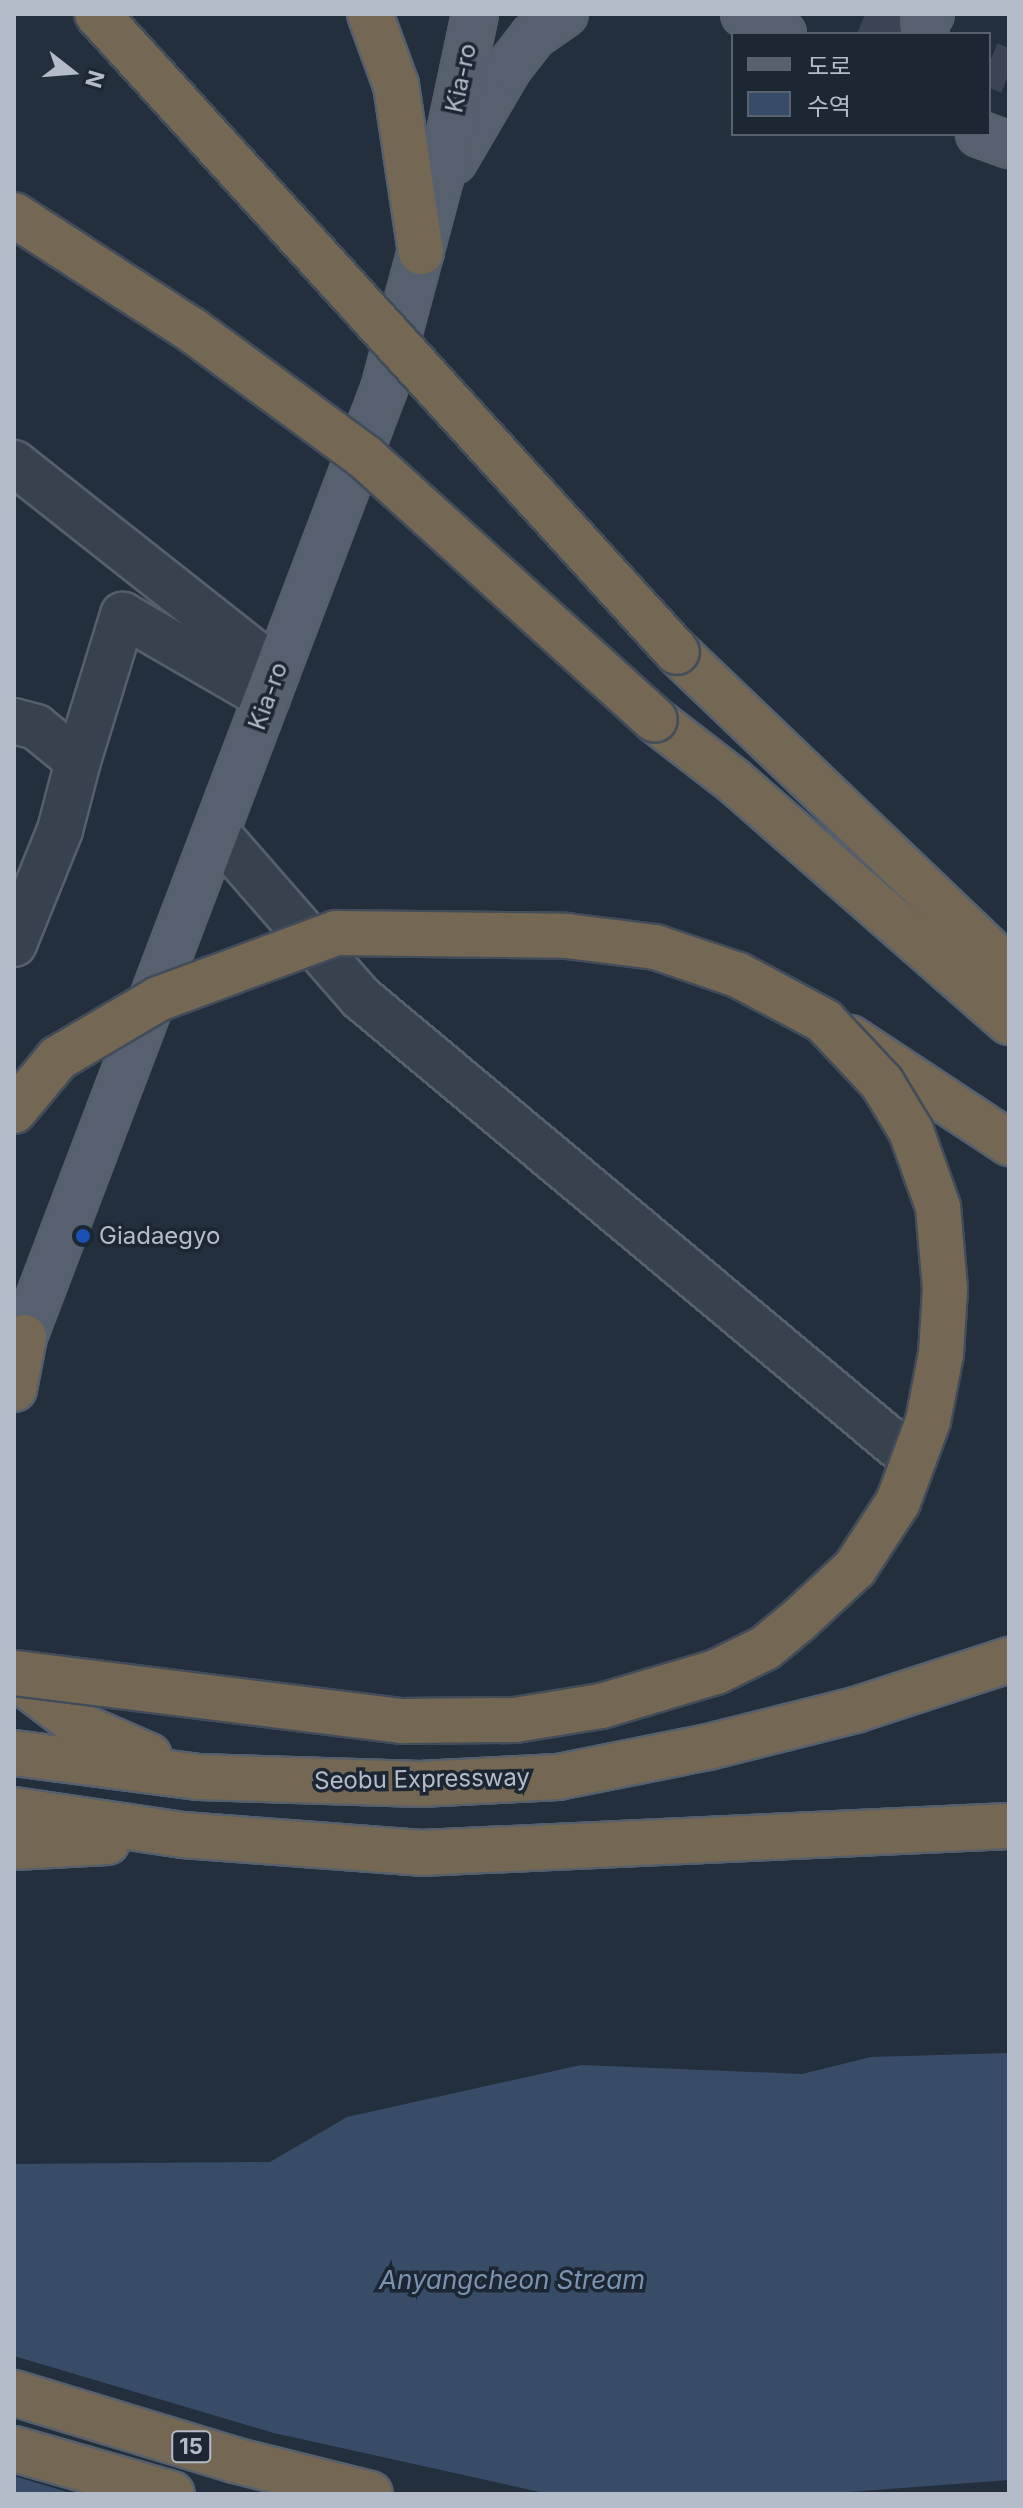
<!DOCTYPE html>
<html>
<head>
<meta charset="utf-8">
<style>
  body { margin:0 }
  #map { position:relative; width:1023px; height:2508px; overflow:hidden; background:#242f3e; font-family:Inter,"Noto Sans KR",sans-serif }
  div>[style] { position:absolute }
  .water>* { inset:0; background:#394c67 }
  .pier>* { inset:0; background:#242f3e }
  .major-tunnel>* { height:44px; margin-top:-22px; transform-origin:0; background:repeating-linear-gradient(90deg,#3a4453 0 44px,transparent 0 66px) }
  .roads { filter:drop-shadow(2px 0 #565f6c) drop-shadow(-2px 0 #565f6c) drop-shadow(0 2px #565f6c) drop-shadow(0 -2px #565f6c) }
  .minor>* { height:44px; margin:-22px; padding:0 22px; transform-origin:22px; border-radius:22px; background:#38414e }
  .major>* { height:44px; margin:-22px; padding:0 22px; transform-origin:22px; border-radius:22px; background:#56606e }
  .highway>* { height:44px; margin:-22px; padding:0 22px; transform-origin:22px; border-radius:22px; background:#746855 }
  .bridges { filter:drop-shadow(2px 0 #434c59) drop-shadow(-2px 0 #434c59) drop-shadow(0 2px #434c59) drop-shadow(0 -2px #434c59) }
  .highway-bridge>* { height:44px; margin:-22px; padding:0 22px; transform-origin:22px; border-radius:22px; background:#746855 }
  .dots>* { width:22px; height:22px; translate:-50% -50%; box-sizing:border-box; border:4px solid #1d2633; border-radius:50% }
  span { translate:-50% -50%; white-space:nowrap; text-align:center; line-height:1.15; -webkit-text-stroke:7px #1d2633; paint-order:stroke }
  .shield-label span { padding:2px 6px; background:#1d2633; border:2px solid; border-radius:6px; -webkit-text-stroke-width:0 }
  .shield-label { font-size:22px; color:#b4bcc9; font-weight:700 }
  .street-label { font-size:24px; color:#b4bcc9 }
  .poi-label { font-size:24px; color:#b4bcc9 }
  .left { translate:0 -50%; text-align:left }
  .water-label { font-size:26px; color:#7c92b1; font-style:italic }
  .frame { position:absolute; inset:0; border:16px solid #b4bcc9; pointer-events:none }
  .legend { position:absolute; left:731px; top:32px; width:260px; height:104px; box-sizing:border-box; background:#1d2633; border:2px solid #59626f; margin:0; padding:10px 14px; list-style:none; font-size:24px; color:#b4bcc9 }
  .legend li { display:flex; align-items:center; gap:16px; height:40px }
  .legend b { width:40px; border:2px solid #59626f }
  .north { position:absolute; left:32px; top:32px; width:80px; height:80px; -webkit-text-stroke:6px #1d2633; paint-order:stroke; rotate:107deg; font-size:22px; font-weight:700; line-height:32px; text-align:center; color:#b4bcc9 }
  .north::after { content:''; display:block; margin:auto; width:28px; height:36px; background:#b4bcc9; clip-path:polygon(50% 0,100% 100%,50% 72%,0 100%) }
</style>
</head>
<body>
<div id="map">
  <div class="water">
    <i style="clip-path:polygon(1009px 2053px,1009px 2480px,822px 2494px,14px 2494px,14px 2164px,270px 2162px,347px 2117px,581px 2065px,802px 2074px,871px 2057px)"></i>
  </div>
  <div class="pier">
    <i style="clip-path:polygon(14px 2356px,274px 2433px,549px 2494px,74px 2494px,14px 2476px)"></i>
  </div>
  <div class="major-tunnel">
    <i style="left:865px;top:14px;width:53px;rotate:22.2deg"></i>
    <i style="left:989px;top:64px;width:22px;rotate:22deg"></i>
  </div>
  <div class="roads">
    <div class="minor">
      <i style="left:14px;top:463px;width:335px;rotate:38.3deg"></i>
      <i style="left:14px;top:721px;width:23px;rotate:15deg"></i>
      <i style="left:36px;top:727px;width:54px;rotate:39deg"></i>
      <i style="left:78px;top:761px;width:71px;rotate:104.6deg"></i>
      <i style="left:60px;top:830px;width:123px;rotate:112deg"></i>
      <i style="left:78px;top:761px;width:153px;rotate:-72.9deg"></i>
      <i style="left:123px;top:615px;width:166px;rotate:30deg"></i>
      <i style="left:217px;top:833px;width:219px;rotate:48.9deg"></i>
      <i style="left:361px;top:998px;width:699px;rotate:39.89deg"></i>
    </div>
    <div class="major">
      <i style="left:744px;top:14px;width:44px;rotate:27.1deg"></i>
      <i style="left:926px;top:34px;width:13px;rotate:-99deg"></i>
      <i style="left:924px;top:21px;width:10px;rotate:-45deg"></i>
      <i style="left:979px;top:134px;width:32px;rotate:20deg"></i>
      <i style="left:454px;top:161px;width:109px;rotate:-59.7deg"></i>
      <i style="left:509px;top:67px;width:39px;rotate:-52deg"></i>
      <i style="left:533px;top:36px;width:39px;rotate:-35deg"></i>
      <i style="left:14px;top:1363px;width:1042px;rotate:-69.2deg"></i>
      <i style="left:384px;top:389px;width:217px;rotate:-75.1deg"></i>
      <i style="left:440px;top:179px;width:169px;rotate:-78deg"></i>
    </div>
    <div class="highway">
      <i style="left:370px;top:14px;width:76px;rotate:69.9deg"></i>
      <i style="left:396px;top:85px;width:169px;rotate:81.5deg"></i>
      <i style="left:677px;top:652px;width:459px;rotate:43.7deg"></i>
      <i style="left:655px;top:720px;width:100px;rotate:37.7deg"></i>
      <i style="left:734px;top:781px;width:366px;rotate:41.2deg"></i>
      <i style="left:850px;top:1038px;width:191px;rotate:33.4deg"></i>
      <i style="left:14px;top:1389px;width:53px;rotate:-79.1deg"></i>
      <i style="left:14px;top:1676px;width:83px;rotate:37.1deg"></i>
      <i style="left:80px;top:1726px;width:75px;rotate:23.5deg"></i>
      <i style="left:14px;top:1753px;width:187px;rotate:7.4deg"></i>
      <i style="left:199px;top:1777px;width:221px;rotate:1.8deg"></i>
      <i style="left:420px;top:1784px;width:138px;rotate:-2.9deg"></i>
      <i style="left:558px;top:1777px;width:153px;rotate:-11.3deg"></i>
      <i style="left:708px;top:1747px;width:152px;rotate:-14.1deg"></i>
      <i style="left:855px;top:1710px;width:162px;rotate:-18deg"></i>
      <i style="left:14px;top:1810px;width:171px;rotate:8.4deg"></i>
      <i style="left:183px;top:1835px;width:239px;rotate:4.3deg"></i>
      <i style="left:421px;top:1853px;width:589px;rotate:-2.63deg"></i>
      <i style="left:14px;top:1847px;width:93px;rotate:-3.1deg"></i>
      <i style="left:14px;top:2393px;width:230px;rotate:16.9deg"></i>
      <i style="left:234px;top:2460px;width:140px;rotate:14deg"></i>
      <i style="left:14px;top:2449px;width:164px;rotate:15.9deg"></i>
    </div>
  </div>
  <div class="bridges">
    <div class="highway-bridge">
      <i style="left:97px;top:14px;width:862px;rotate:47.73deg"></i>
      <i style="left:14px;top:215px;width:212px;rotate:32.9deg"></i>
      <i style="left:192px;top:330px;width:215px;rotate:36.3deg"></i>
      <i style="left:365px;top:457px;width:391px;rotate:42.2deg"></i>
      <i style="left:14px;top:1111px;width:69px;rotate:-50.3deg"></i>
      <i style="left:58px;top:1058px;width:116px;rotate:-30.5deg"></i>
      <i style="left:158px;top:999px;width:190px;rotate:-20.3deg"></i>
      <i style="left:336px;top:933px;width:231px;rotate:0.7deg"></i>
      <i style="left:567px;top:936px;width:89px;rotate:7.1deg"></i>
      <i style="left:655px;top:947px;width:88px;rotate:18.6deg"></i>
      <i style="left:738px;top:975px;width:98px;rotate:28.1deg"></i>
      <i style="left:824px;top:1021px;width:85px;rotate:46.9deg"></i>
      <i style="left:882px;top:1083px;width:56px;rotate:58.9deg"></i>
      <i style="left:911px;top:1131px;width:81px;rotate:70.4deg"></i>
      <i style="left:938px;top:1207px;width:82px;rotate:85.1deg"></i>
      <i style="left:945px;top:1289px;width:65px;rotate:93.5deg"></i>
      <i style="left:941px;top:1354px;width:68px;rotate:101deg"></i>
      <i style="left:928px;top:1421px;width:86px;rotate:110.3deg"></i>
      <i style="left:898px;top:1502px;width:79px;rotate:123.1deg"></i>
      <i style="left:855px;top:1568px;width:76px;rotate:137.1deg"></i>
      <i style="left:799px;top:1620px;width:44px;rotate:140.5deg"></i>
      <i style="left:765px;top:1648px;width:55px;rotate:153.9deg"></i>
      <i style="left:716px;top:1672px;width:120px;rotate:163.5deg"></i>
      <i style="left:601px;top:1706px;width:87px;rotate:170.8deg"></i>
      <i style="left:515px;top:1720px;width:114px;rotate:179.5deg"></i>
      <i style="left:401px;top:1721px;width:390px;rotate:-172.9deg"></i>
    </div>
  </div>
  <div class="dots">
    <i style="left:83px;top:1236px;background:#1a4fb4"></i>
  </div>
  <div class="shield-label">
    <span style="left:191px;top:2447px">15</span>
  </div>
  <div class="street-label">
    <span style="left:461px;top:78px;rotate:-78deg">Kia-ro</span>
    <span style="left:268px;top:696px;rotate:-70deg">Kia-ro</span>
    <span style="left:422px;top:1779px;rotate:-1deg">Seobu Expressway</span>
  </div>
  <div class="poi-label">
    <span class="left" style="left:99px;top:1236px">Giadaegyo</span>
  </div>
  <div class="water-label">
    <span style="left:512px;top:2280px">Anyangcheon Stream</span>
  </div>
  <div class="frame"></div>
  <ul class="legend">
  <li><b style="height:10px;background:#56606e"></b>도로</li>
  <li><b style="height:22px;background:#394c67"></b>수역</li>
  </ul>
  <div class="north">N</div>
</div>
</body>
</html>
